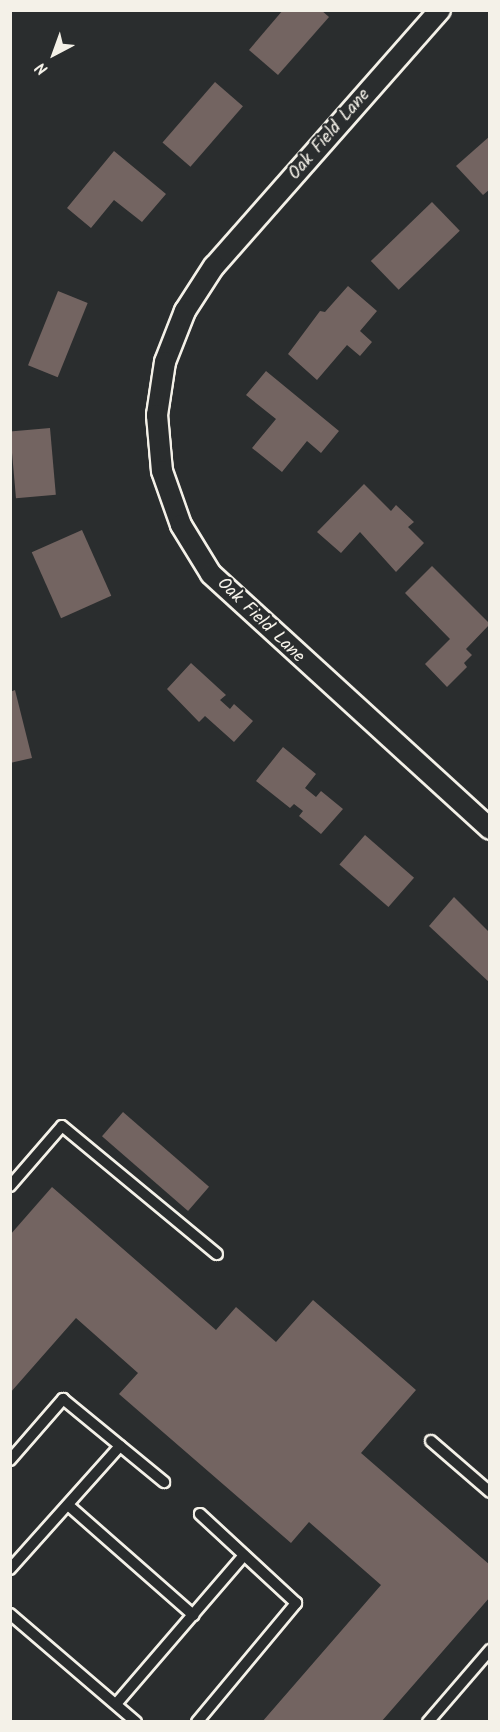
<!DOCTYPE html>
<html>
<head>
<meta charset="utf-8">
<style>
  body { margin:0 }
  #map { position:relative; width:500px; height:1732px; overflow:hidden; background:#2a2d2e; font-family:Kalam,sans-serif }
  div>[style] { position:absolute }
  .building>* { inset:0; background:#736461; transform-origin:0 0 }
  .roads { filter:drop-shadow(2px 0 #f4f1e8) drop-shadow(-2px 0 #f4f1e8) drop-shadow(0 2px #f4f1e8) drop-shadow(0 -2px #f4f1e8) }
  .lane>* { height:10px; margin:-5px; padding:0 5px; transform-origin:5px; border-radius:5px; background:#2a2d2e }
  .street>* { height:20px; margin:-10px; padding:0 10px; transform-origin:10px; border-radius:10px; background:#2a2d2e }
  span { translate:-50% -50%; white-space:nowrap; text-align:center; line-height:1.15; -webkit-text-stroke:4.5px #2a2d2e; paint-order:stroke }
  .street-label { font-size:18px; color:#f4f1e8 }
  .frame { position:absolute; inset:0; border:12px solid #f4f1e8; pointer-events:none }
  .north { position:absolute; left:24px; top:24px; width:60px; height:60px; -webkit-text-stroke:4px #2a2d2e; paint-order:stroke; rotate:221deg; font-size:16px; font-weight:700; line-height:24px; text-align:center; color:#f4f1e8 }
  .north::after { content:''; display:block; margin:auto; width:21px; height:27px; background:#f4f1e8; clip-path:polygon(50% 0,100% 100%,50% 72%,0 100%) }
</style>
</head>
<body>
<div id="map">
  <div class="building">
    <i style="clip-path:polygon(283px 10px,321px 10px,329px 17px,278px 75px,249px 50px)"></i>
    <i style="left:215px;top:82px;width:37px;height:80px;rotate:41deg"></i>
    <i style="clip-path:polygon(490px 136px,490px 189px,483px 195px,456px 166px)"></i>
    <i style="clip-path:polygon(114px 151px,166px 194px,142px 222px,114px 200px,91px 228px,67px 208px)"></i>
    <i style="left:432px;top:202px;width:40px;height:85px;rotate:46deg"></i>
    <i style="clip-path:polygon(348px 286px,377px 311px,360px 331px,372px 342px,360px 356px,347px 345px,317px 380px,288px 354px,320px 311px,325px 312px)"></i>
    <i style="left:58px;top:291px;width:32px;height:80px;rotate:22deg"></i>
    <i style="clip-path:polygon(266px 371px,339px 431px,321px 453px,307px 441px,282px 472px,252px 448px,276px 419px,246px 395px)"></i>
    <i style="left:50px;top:428px;width:67px;height:40px;rotate:85deg"></i>
    <i style="clip-path:polygon(364px 484px,391px 511px,396px 505px,414px 522px,408px 527px,424px 543px,396px 572px,360px 532px,341px 553px,317px 532px)"></i>
    <i style="left:82px;top:530px;width:72px;height:55px;rotate:66deg"></i>
    <i style="clip-path:polygon(432px 566px,490px 624px,466px 649px,472px 655px,464px 663px,467px 667px,447px 687px,425px 664px,450px 639px,405px 593px)"></i>
    <i style="clip-path:polygon(191px 663px,226px 695px,220px 700px,230px 709px,234px 704px,253px 721px,234px 742px,205px 716px,199px 722px,167px 689px)"></i>
    <i style="clip-path:polygon(15px 690px,32px 758px,10px 763px,10px 692px)"></i>
    <i style="clip-path:polygon(283px 747px,316px 774px,305px 788px,316px 797px,321px 791px,343px 809px,321px 834px,299px 816px,303px 811px,294px 804px,290px 808px,256px 781px)"></i>
    <i style="left:365px;top:835px;width:65px;height:39px;rotate:41deg"></i>
    <i style="clip-path:polygon(454px 897px,490px 933px,490px 983px,429px 926px)"></i>
    <i style="left:123px;top:1112px;width:114px;height:32px;rotate:41deg"></i>
    <i style="clip-path:polygon(52px 1187px,216px 1330px,236px 1307px,276px 1342px,313px 1300px,416px 1390px,361px 1453px,490px 1565px,490px 1597px,381px 1722px,262px 1722px,381px 1585px,309px 1522px,291px 1543px,119px 1394px,138px 1373px,76px 1318px,10px 1393px,10px 1235px)"></i>
  </div>
  <div class="roads">
    <div class="lane">
      <i style="left:10px;top:1186px;width:79px;rotate:-49.1deg"></i>
      <i style="left:62px;top:1126px;width:201px;rotate:39.6deg"></i>
      <i style="left:431px;top:1441px;width:78px;rotate:40.8deg"></i>
      <i style="left:10px;top:1460px;width:81px;rotate:-49deg"></i>
      <i style="left:63px;top:1399px;width:131px;rotate:39.4deg"></i>
      <i style="left:68px;top:1505px;width:167px;rotate:41.3deg"></i>
      <i style="left:10px;top:1569px;width:165px;rotate:-48.2deg"></i>
      <i style="left:10px;top:1614px;width:166px;rotate:40.6deg"></i>
      <i style="left:116px;top:1704px;width:196px;rotate:-49.3deg"></i>
      <i style="left:197px;top:1722px;width:155px;rotate:-50.2deg"></i>
      <i style="left:296px;top:1603px;width:131px;rotate:-137.2deg"></i>
      <i style="left:428px;top:1722px;width:95px;rotate:-49.3deg"></i>
    </div>
    <div class="street">
      <i style="left:440px;top:10px;width:341px;rotate:131.4deg"></i>
      <i style="left:214px;top:266px;width:54px;rotate:122.8deg"></i>
      <i style="left:185px;top:311px;width:55px;rotate:111.4deg"></i>
      <i style="left:165px;top:362px;width:54px;rotate:98.6deg"></i>
      <i style="left:157px;top:415px;width:56px;rotate:84.9deg"></i>
      <i style="left:162px;top:471px;width:57px;rotate:70.6deg"></i>
      <i style="left:181px;top:525px;width:57px;rotate:58.5deg"></i>
      <i style="left:211px;top:574px;width:378px;rotate:42.4deg"></i>
    </div>
  </div>
  <div class="street-label">
    <span style="left:330px;top:135px;rotate:-49deg">Oak Field Lane</span>
    <span style="left:260px;top:621px;rotate:44deg">Oak Field Lane</span>
  </div>
  <div class="frame"></div>
  <div class="north">N</div>
</div>
</body>
</html>
